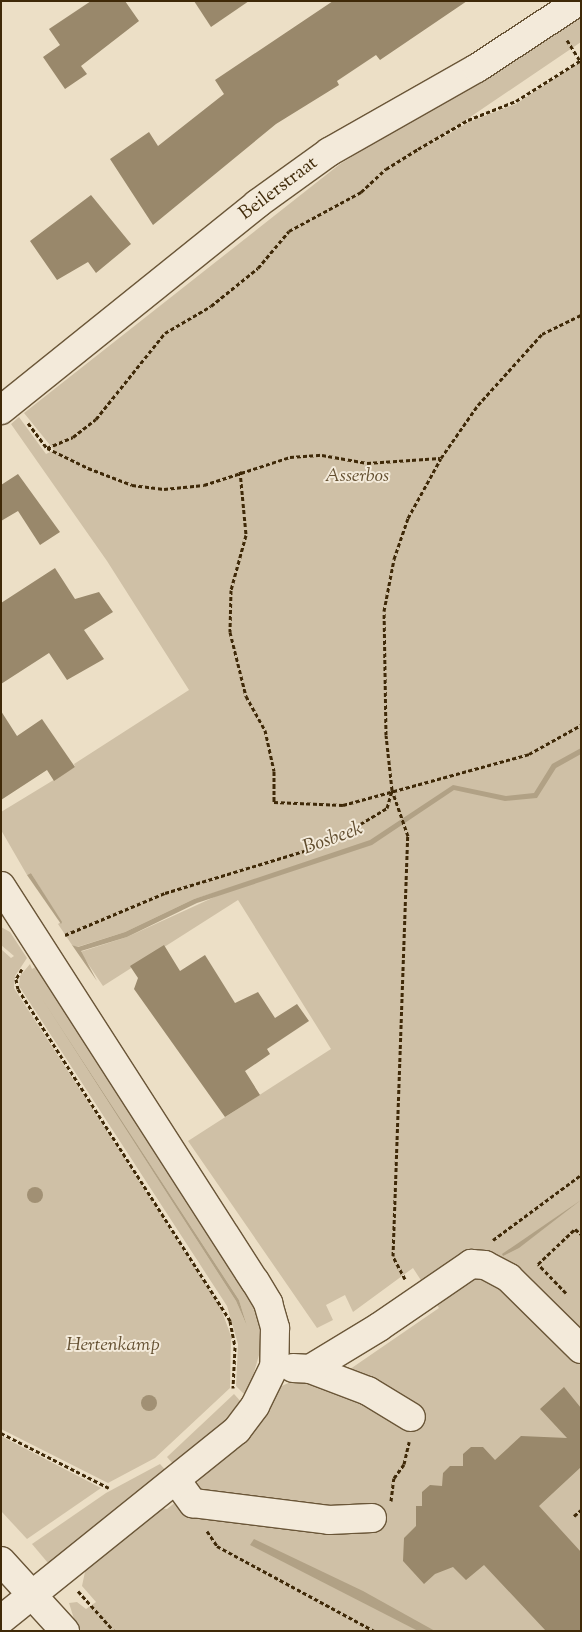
<!DOCTYPE html>
<html>
<head>
<meta charset="utf-8">
<style>
  body { margin:0 }
  #map { position:relative; width:582px; height:1632px; overflow:hidden; background:#ecdfc6; font-family:"Sorts Mill Goudy",serif }
  div>[style] { position:absolute }
  .green>* { inset:0; background:#cfc0a6 }
  .water>* { inset:0; background:#b1a185 }
  .building>* { inset:0; background:#99886b }
  .path>* { height:3px; margin-top:-1.5px; transform-origin:0; background:repeating-linear-gradient(90deg,#3f2908 0 4px,transparent 0 6.5px) }
  .roads { filter:drop-shadow(1px 0 #6a5638) drop-shadow(-1px 0 #6a5638) drop-shadow(0 1px #6a5638) drop-shadow(0 -1px #6a5638) }
  .minor>* { height:28px; margin:-14px; padding:0 14px; transform-origin:14px; border-radius:14px; background:#f3eada }
  .trees>* { width:16px; height:16px; margin:-8px; border-radius:50%; background:#a19074 }
  span { translate:-50% -50%; white-space:nowrap; text-align:center; line-height:1.15; -webkit-text-stroke:4px #f3eada; paint-order:stroke }
  .street-label { font-size:19px; color:#3f2908 }
  .park-label { font-size:19px; color:#634f30; font-style:italic }
  .water-label { font-size:20px; color:#614d2e; font-style:italic }
  .frame { position:absolute; inset:0; border:2px solid #3f2908; pointer-events:none }
</style>
</head>
<body>
<div id="map">
  <div class="green">
    <i style="clip-path:polygon(581px 14px,581px 42px,426px 147px,469px 122px,516px 104px,581px 61px,581px 1631px,57px 1631px,74px 1619px,69px 1603px,77px 1602px,86px 1609px,96px 1602px,82px 1586px,86px 1567px,159px 1508px,167px 1509px,192px 1489px,277px 1388px,293px 1381px,324px 1387px,439px 1308px,413px 1268px,353px 1312px,345px 1295px,326px 1305px,333px 1320px,317px 1328px,188px 1141px,331px 1049px,238px 900px,103px 986px,80px 952px,127px 937px,245px 883px,194px 899px,125px 932px,77px 947px,72px 945px,58px 924px,61px 922px,31px 873px,27px 875px,1px 830px,1px 812px,75px 767px,74px 764px,189px 690px,107px 561px,11px 424px,19px 417px,46px 454px,54px 450px,24px 413px,340px 164px)"></i>
    <i style="clip-path:polygon(1px 927px,10px 932px,27px 958px,15px 976px,14px 988px,220px 1306px,231px 1336px,230px 1388px,155px 1458px,108px 1483px,1px 1429px,1px 949px,11px 958px,14px 956px,1px 945px)"></i>
    <i style="clip-path:polygon(evenodd,30px 964px,32px 969px,39px 965px,260px 1311px,263px 1341px,247px 1397px,236px 1386px,238px 1344px,227px 1306px,19px 986px,20px 976px,30px 964px,39px 994px,239px 1300px,247px 1326px,236px 1301px,39px 994px)"></i>
    <i style="clip-path:polygon(234px 1394px,243px 1404px,239px 1410px,174px 1465px,167px 1457px)"></i>
    <i style="clip-path:polygon(1px 1436px,101px 1488px,27px 1539px,1px 1511px)"></i>
    <i style="clip-path:polygon(160px 1464px,167px 1472px,54px 1562px,48px 1563px,32px 1544px,106px 1493px)"></i>
  </div>
  <div class="water">
    <i style="clip-path:polygon(581px 748px,581px 754px,556px 768px,537px 798px,505px 801px,454px 790px,372px 845px,197px 903px,127px 937px,81px 951px,97px 981px,72px 945px,78px 947px,125px 932px,194px 899px,370px 840px,453px 785px,506px 796px,534px 793px,552px 764px)"></i>
    <i style="clip-path:polygon(31px 873px,62px 922px,61px 924px,27px 875px)"></i>
    <i style="clip-path:polygon(39px 994px,239px 1300px,247px 1326px,236px 1301px)"></i>
    <i style="clip-path:polygon(581px 1200px,519px 1248px,503px 1256px,502px 1254px)"></i>
    <i style="clip-path:polygon(254px 1539px,363px 1591px,435px 1631px,418px 1631px,250px 1545px)"></i>
  </div>
  <div class="building">
    <i style="clip-path:polygon(91px 1px,125px 1px,139px 21px,81px 66px,87px 74px,65px 89px,43px 57px,60px 45px,49px 29px)"></i>
    <i style="clip-path:polygon(194px 1px,249px 1px,211px 27px)"></i>
    <i style="clip-path:polygon(333px 1px,467px 1px,380px 60px,376px 55px,337px 81px,339px 85px,276px 124px,153px 225px,110px 159px,149px 132px,158px 146px,224px 94px,215px 80px)"></i>
    <i style="clip-path:polygon(91px 195px,131px 244px,96px 273px,88px 262px,57px 280px,30px 241px)"></i>
    <i style="clip-path:polygon(18px 474px,60px 532px,40px 545px,18px 511px,1px 521px,1px 485px)"></i>
    <i style="clip-path:polygon(55px 568px,75px 599px,99px 592px,113px 612px,84px 630px,104px 659px,67px 680px,49px 653px,1px 684px,1px 603px)"></i>
    <i style="clip-path:polygon(1px 711px,17px 736px,42px 719px,75px 767px,54px 781px,47px 770px,1px 800px)"></i>
    <i style="clip-path:polygon(164px 945px,180px 971px,205px 955px,235px 1003px,258px 992px,275px 1018px,297px 1004px,309px 1021px,267px 1049px,270px 1054px,245px 1071px,260px 1095px,225px 1117px,134px 989px,138px 978px,130px 966px)"></i>
    <i style="clip-path:polygon(564px 1387px,581px 1408px,581px 1467px,539px 1506px,581px 1552px,581px 1631px,546px 1631px,484px 1565px,466px 1580px,453px 1567px,435px 1574px,424px 1584px,403px 1561px,404px 1538px,416px 1526px,416px 1506px,422px 1506px,422px 1492px,430px 1485px,442px 1486px,443px 1473px,450px 1466px,463px 1466px,463px 1454px,471px 1447px,483px 1447px,495px 1460px,521px 1436px,567px 1438px,540px 1409px)"></i>
  </div>
  <div class="path">
    <i style="left:567px;top:40px;width:26px;rotate:58deg"></i>
    <i style="left:28px;top:423px;width:31px;rotate:53deg"></i>
    <i style="left:47px;top:448px;width:46px;rotate:26deg"></i>
    <i style="left:88px;top:468px;width:47px;rotate:21.1deg"></i>
    <i style="left:132px;top:485px;width:32px;rotate:7deg"></i>
    <i style="left:164px;top:489px;width:40px;rotate:-5.7deg"></i>
    <i style="left:204px;top:485px;width:90px;rotate:-18deg"></i>
    <i style="left:290px;top:457px;width:32px;rotate:-4deg"></i>
    <i style="left:322px;top:455px;width:46px;rotate:10.1deg"></i>
    <i style="left:367px;top:463px;width:73px;rotate:-3.9deg"></i>
    <i style="left:47px;top:448px;width:28px;rotate:-23deg"></i>
    <i style="left:73px;top:437px;width:29px;rotate:-38deg"></i>
    <i style="left:96px;top:419px;width:110px;rotate:-51.3deg"></i>
    <i style="left:165px;top:333px;width:53px;rotate:-30.4deg"></i>
    <i style="left:211px;top:306px;width:60px;rotate:-39deg"></i>
    <i style="left:258px;top:268px;width:48px;rotate:-50deg"></i>
    <i style="left:289px;top:231px;width:82px;rotate:-28.4deg"></i>
    <i style="left:361px;top:192px;width:34px;rotate:-43deg"></i>
    <i style="left:386px;top:169px;width:38px;rotate:-32deg"></i>
    <i style="left:418px;top:149px;width:58px;rotate:-30.1deg"></i>
    <i style="left:468px;top:120px;width:52px;rotate:-21.6deg"></i>
    <i style="left:516px;top:101px;width:77px;rotate:-32.2deg"></i>
    <i style="left:240px;top:471px;width:64px;rotate:84.6deg"></i>
    <i style="left:246px;top:535px;width:57px;rotate:105.3deg"></i>
    <i style="left:231px;top:590px;width:42px;rotate:91.4deg"></i>
    <i style="left:230px;top:632px;width:66px;rotate:76deg"></i>
    <i style="left:246px;top:696px;width:39px;rotate:61deg"></i>
    <i style="left:265px;top:730px;width:42px;rotate:77.6deg"></i>
    <i style="left:274px;top:771px;width:31px;rotate:90deg"></i>
    <i style="left:274px;top:802px;width:69px;rotate:2.5deg"></i>
    <i style="left:343px;top:805px;width:193px;rotate:-15.3deg"></i>
    <i style="left:529px;top:754px;width:60px;rotate:-29.1deg"></i>
    <i style="left:65px;top:935px;width:108px;rotate:-22.8deg"></i>
    <i style="left:165px;top:893px;width:169px;rotate:-16.8deg"></i>
    <i style="left:327px;top:844px;width:70px;rotate:-31deg"></i>
    <i style="left:387px;top:808px;width:18px;rotate:-74deg"></i>
    <i style="left:22px;top:969px;width:12px;rotate:121deg"></i>
    <i style="left:16px;top:979px;width:10px;rotate:79deg"></i>
    <i style="left:18px;top:989px;width:394px;rotate:57.4deg"></i>
    <i style="left:230px;top:1321px;width:26px;rotate:79deg"></i>
    <i style="left:235px;top:1347px;width:41px;rotate:92.8deg"></i>
    <i style="left:493px;top:1240px;width:109px;rotate:-36.5deg"></i>
    <i style="left:405px;top:1279px;width:26px;rotate:-118deg"></i>
    <i style="left:393px;top:1256px;width:420px;rotate:-88deg"></i>
    <i style="left:408px;top:836px;width:49px;rotate:-109.2deg"></i>
    <i style="left:392px;top:790px;width:55px;rotate:-96.2deg"></i>
    <i style="left:386px;top:735px;width:124px;rotate:-90.9deg"></i>
    <i style="left:384px;top:611px;width:53px;rotate:-79.1deg"></i>
    <i style="left:394px;top:559px;width:43px;rotate:-71.1deg"></i>
    <i style="left:408px;top:518px;width:68px;rotate:-61.2deg"></i>
    <i style="left:441px;top:458px;width:65px;rotate:-55.1deg"></i>
    <i style="left:478px;top:405px;width:96px;rotate:-48deg"></i>
    <i style="left:542px;top:334px;width:43px;rotate:-26deg"></i>
    <i style="left:566px;top:1293px;width:40px;rotate:-134deg"></i>
    <i style="left:538px;top:1264px;width:51px;rotate:-43.4deg"></i>
    <i style="left:575px;top:1229px;width:8px;rotate:40deg"></i>
    <i style="left:1px;top:1433px;width:121px;rotate:27deg"></i>
    <i style="left:391px;top:1501px;width:23px;rotate:-83deg"></i>
    <i style="left:394px;top:1478px;width:17px;rotate:-54deg"></i>
    <i style="left:404px;top:1464px;width:23px;rotate:-77deg"></i>
    <i style="left:574px;top:1516px;width:9px;rotate:-41deg"></i>
    <i style="left:207px;top:1531px;width:18px;rotate:56deg"></i>
    <i style="left:217px;top:1546px;width:179px;rotate:28.4deg"></i>
    <i style="left:78px;top:1591px;width:54px;rotate:48deg"></i>
  </div>
  <div class="roads">
    <div class="minor">
      <i style="left:1px;top:410px;width:329px;rotate:-38.8deg"></i>
      <i style="left:257px;top:204px;width:89px;rotate:-35.8deg"></i>
      <i style="left:329px;top:152px;width:170px;rotate:-29.6deg"></i>
      <i style="left:477px;top:68px;width:122px;rotate:-33.3deg"></i>
      <i style="left:1px;top:886px;width:470px;rotate:57.3deg"></i>
      <i style="left:255px;top:1281px;width:26px;rotate:59deg"></i>
      <i style="left:268px;top:1303px;width:26px;rotate:74deg"></i>
      <i style="left:275px;top:1328px;width:39px;rotate:91deg"></i>
      <i style="left:274px;top:1367px;width:43px;rotate:116deg"></i>
      <i style="left:255px;top:1406px;width:30px;rotate:127deg"></i>
      <i style="left:237px;top:1430px;width:303px;rotate:141.2deg"></i>
      <i style="left:293px;top:1368px;width:17px;rotate:3deg"></i>
      <i style="left:310px;top:1369px;width:62px;rotate:20.8deg"></i>
      <i style="left:368px;top:1391px;width:50px;rotate:31.2deg"></i>
      <i style="left:310px;top:1369px;width:81px;rotate:-31.3deg"></i>
      <i style="left:379px;top:1327px;width:112px;rotate:-34.4deg"></i>
      <i style="left:471px;top:1264px;width:14px;rotate:4deg"></i>
      <i style="left:485px;top:1265px;width:27px;rotate:28deg"></i>
      <i style="left:509px;top:1278px;width:101px;rotate:44.6deg"></i>
      <i style="left:176px;top:1480px;width:29px;rotate:54deg"></i>
      <i style="left:193px;top:1503px;width:137px;rotate:7.1deg"></i>
      <i style="left:329px;top:1520px;width:43px;rotate:-2.7deg"></i>
      <i style="left:1px;top:1561px;width:95px;rotate:47.6deg"></i>
    </div>
  </div>
  <div class="trees">
    <i style="left:35px;top:1195px"></i>
    <i style="left:149px;top:1403px"></i>
  </div>
  <div class="street-label">
    <span style="left:279px;top:189px;rotate:-37deg">Beilerstraat</span>
  </div>
  <div class="park-label">
    <span style="left:357px;top:477px">Asserbos</span>
    <span style="left:113px;top:1346px">Hertenkamp</span>
  </div>
  <div class="water-label">
    <span style="left:333px;top:839px;rotate:-20deg">Bosbeek</span>
  </div>
  <div class="frame"></div>
</div>
</body>
</html>
